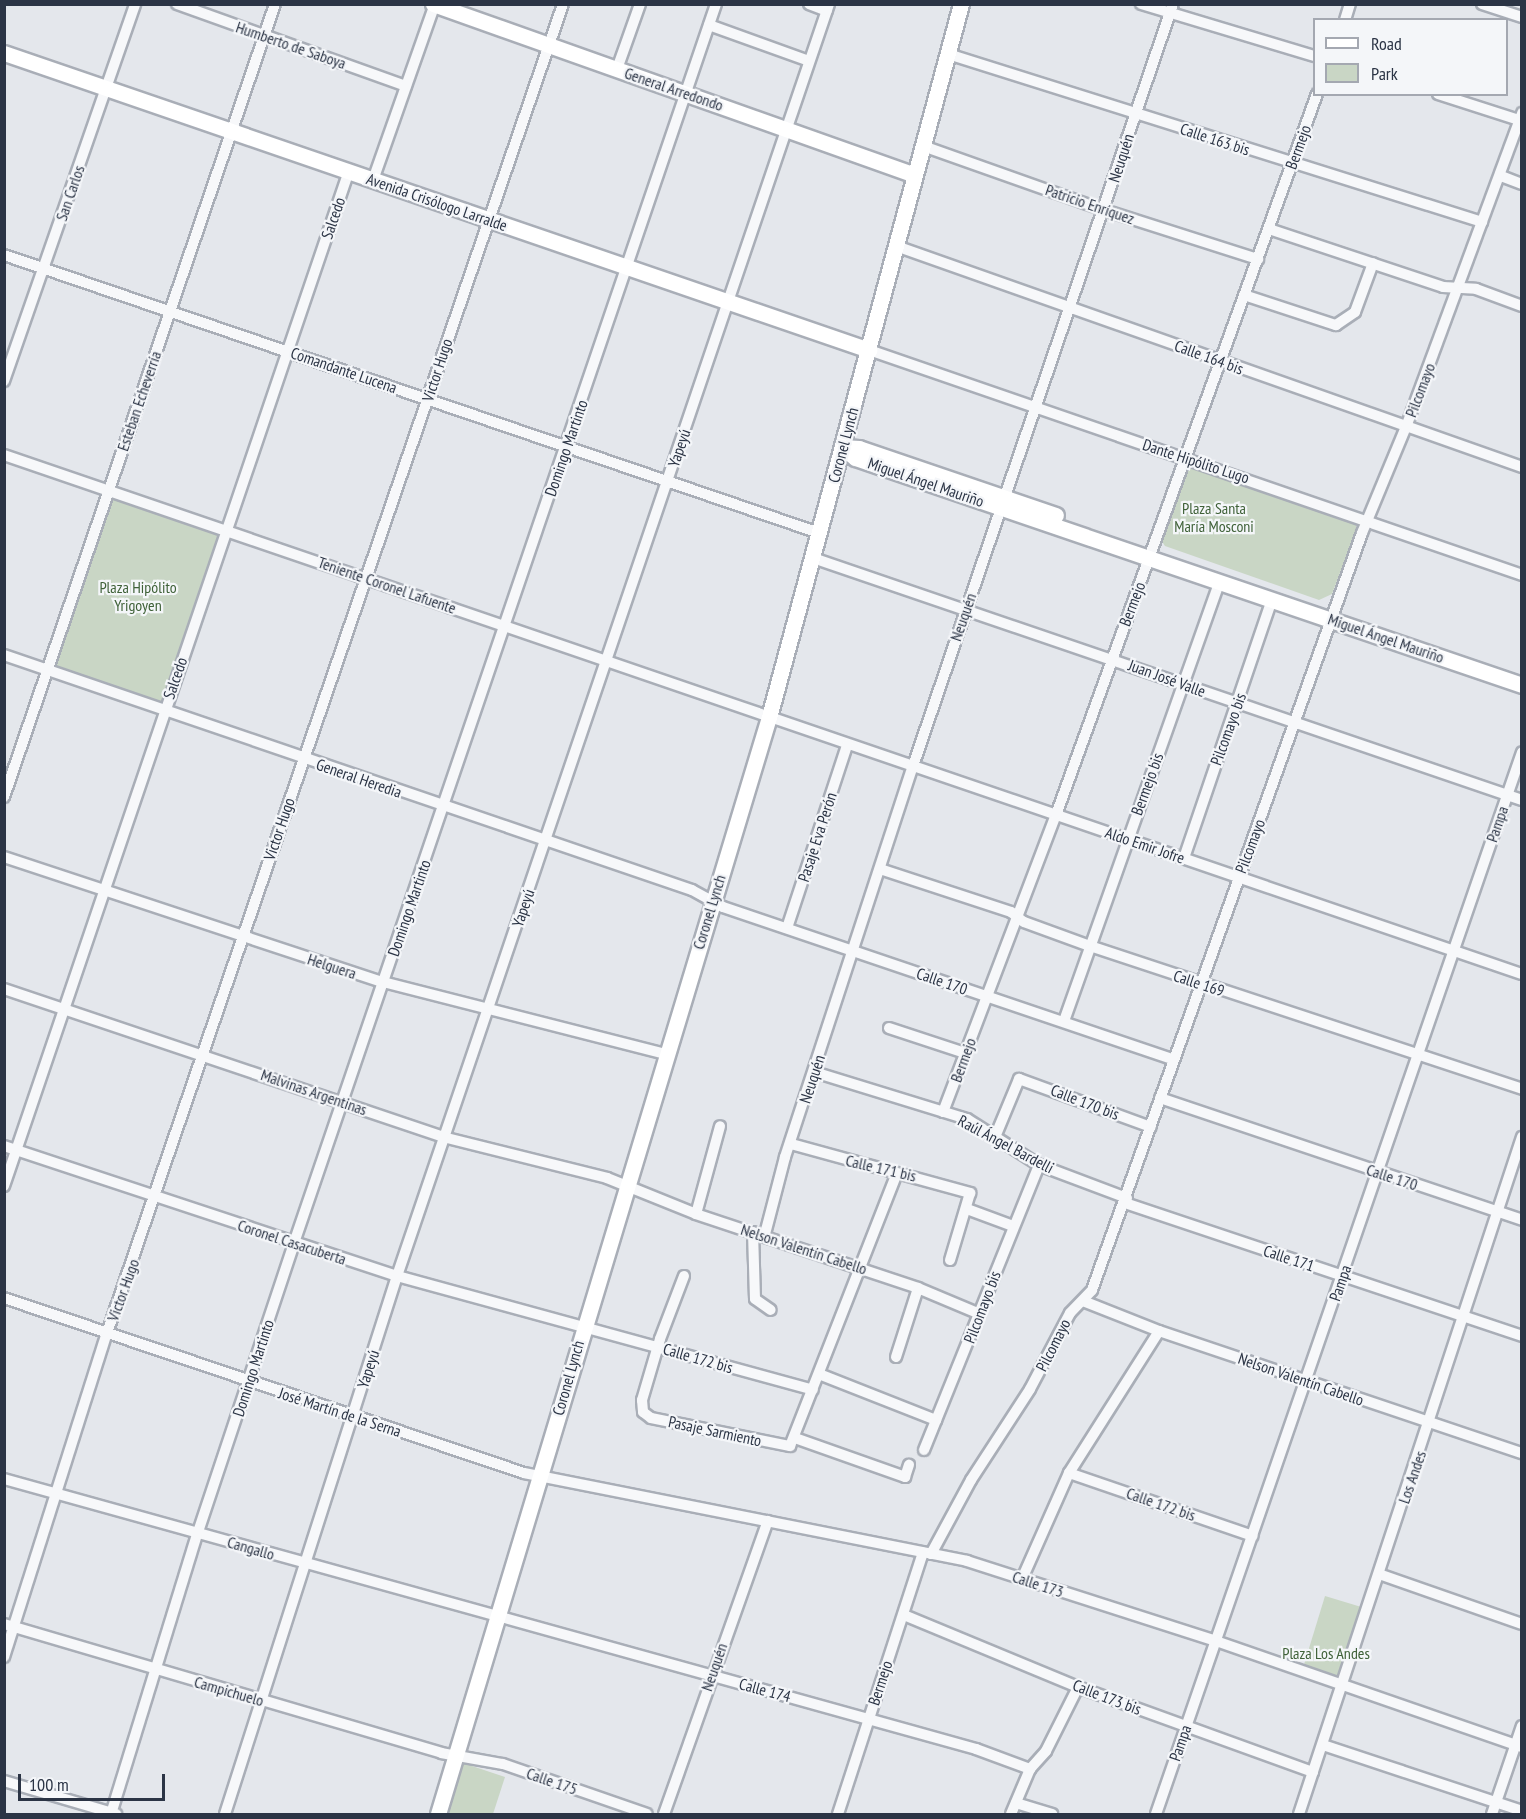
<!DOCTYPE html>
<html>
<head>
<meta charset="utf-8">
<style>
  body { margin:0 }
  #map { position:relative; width:1526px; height:1819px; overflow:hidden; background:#e4e7ec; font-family:"PT Sans Narrow",sans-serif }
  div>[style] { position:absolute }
  .green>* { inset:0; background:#c9d6c5; transform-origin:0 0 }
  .roads { filter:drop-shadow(2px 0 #a9aeb7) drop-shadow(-2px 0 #a9aeb7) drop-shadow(0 2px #a9aeb7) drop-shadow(0 -2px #a9aeb7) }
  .street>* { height:10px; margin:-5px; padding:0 5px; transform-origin:5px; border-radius:5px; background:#f7f8fa }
  .secondary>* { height:15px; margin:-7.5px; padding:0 7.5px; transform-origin:7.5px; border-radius:7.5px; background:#fff }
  span { translate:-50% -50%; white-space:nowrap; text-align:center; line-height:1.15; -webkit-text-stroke:4.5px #f4f6f9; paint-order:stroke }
  .street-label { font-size:16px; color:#2b3445 }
  .park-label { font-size:16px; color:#3f6138 }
  .frame { position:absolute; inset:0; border:6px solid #2b3445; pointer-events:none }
  .legend { position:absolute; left:1313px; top:18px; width:195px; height:78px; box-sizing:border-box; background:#f4f6f9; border:2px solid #a4a8b1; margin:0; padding:8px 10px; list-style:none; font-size:18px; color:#2b3445 }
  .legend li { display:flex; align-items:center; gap:12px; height:30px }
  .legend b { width:30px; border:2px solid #a4a8b1 }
  .scale { position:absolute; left:18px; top:1774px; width:147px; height:27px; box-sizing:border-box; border:3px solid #2b3445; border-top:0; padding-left:8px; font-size:18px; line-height:21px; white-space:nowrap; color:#2b3445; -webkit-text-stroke:4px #f4f6f9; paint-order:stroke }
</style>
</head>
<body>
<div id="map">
  <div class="green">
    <i style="clip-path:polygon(1188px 464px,1355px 523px,1357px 528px,1332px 594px,1319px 600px,1165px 546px,1161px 540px)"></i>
    <i style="left:109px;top:491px;width:124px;height:189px;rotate:19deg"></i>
    <i style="left:1325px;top:1596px;width:38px;height:73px;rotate:17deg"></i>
    <i style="clip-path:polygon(460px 1762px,505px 1777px,493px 1814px,445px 1814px)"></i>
  </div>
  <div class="roads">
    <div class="street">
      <i style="left:177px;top:4px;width:243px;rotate:19.7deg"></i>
      <i style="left:809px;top:4px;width:19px;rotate:21deg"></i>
      <i style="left:1141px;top:4px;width:181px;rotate:16.7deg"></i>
      <i style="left:1482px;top:4px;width:42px;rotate:18deg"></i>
      <i style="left:1345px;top:20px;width:17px;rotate:-73deg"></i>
      <i style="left:709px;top:25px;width:106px;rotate:19.8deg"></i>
      <i style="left:948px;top:54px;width:560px;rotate:17.46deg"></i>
      <i style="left:617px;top:69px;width:69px;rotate:-70.5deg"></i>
      <i style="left:1438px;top:94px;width:85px;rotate:17.8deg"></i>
      <i style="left:923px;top:146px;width:192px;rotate:19.5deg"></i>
      <i style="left:1104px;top:210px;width:162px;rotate:17.7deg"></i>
      <i style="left:1501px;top:176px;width:22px;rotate:21deg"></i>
      <i style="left:373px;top:180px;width:187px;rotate:-70.6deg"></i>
      <i style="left:1269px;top:229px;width:183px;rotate:18.4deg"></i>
      <i style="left:1443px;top:287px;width:33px;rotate:3deg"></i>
      <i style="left:1476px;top:289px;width:49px;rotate:20.3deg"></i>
      <i style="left:896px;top:246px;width:664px;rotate:19.44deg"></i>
      <i style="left:4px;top:255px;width:861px;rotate:18.83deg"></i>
      <i style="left:1244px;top:295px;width:97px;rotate:18.1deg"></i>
      <i style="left:1336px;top:325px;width:23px;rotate:-34deg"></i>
      <i style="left:1355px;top:312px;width:52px;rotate:-69.8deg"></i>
      <i style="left:869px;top:350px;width:691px;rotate:19.01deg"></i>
      <i style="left:4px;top:381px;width:399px;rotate:-70.8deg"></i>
      <i style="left:4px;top:455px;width:1604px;rotate:18.88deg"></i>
      <i style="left:813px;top:558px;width:749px;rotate:18.85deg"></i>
      <i style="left:4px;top:655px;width:727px;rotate:18.86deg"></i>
      <i style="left:692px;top:890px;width:35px;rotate:29deg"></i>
      <i style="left:723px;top:907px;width:474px;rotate:18.7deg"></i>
      <i style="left:4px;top:797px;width:838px;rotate:-71.13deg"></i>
      <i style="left:4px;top:857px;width:399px;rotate:18.3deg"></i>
      <i style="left:383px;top:982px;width:291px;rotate:14.3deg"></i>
      <i style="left:1184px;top:858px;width:274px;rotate:-71.2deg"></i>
      <i style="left:880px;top:869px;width:138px;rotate:18.2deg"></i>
      <i style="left:1011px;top:912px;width:16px;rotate:38deg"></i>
      <i style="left:1024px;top:922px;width:70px;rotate:20deg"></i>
      <i style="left:1090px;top:946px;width:455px;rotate:18.3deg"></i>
      <i style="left:787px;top:928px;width:193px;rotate:-71.8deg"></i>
      <i style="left:4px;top:989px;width:467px;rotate:18.6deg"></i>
      <i style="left:447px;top:1138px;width:165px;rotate:14deg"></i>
      <i style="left:607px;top:1178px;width:96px;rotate:22deg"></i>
      <i style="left:696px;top:1214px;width:234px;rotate:18.4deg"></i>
      <i style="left:918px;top:1288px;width:67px;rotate:22.8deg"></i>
      <i style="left:1064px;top:1021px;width:467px;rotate:-70.5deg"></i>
      <i style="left:889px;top:1028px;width:80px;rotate:18.2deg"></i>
      <i style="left:814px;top:1072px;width:160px;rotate:17.1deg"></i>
      <i style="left:967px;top:1119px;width:85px;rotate:32.6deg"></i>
      <i style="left:1039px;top:1165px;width:94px;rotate:20.6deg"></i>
      <i style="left:1160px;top:1098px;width:382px;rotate:18.6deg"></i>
      <i style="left:943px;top:1112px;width:318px;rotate:-69.2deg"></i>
      <i style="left:1056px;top:815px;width:767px;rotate:-70.1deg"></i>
      <i style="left:995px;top:1137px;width:63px;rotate:-67.5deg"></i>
      <i style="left:1019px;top:1079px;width:140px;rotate:20deg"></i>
      <i style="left:791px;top:1144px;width:186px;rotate:15.3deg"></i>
      <i style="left:970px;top:1193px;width:70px;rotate:106.6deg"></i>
      <i style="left:4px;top:1146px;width:414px;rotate:18.3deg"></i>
      <i style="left:397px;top:1276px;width:431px;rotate:15.3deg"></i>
      <i style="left:4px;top:1186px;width:1072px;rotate:-71.23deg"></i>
      <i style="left:1125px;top:1203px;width:419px;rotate:18.5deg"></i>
      <i style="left:967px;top:1209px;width:49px;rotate:20.3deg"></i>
      <i style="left:696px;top:1214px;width:91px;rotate:-74.7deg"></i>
      <i style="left:753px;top:1232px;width:67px;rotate:88.3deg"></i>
      <i style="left:755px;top:1299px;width:19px;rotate:35deg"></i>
      <i style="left:765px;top:1234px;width:80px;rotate:-75.4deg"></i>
      <i style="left:785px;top:1157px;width:411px;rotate:-71.9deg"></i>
      <i style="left:913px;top:766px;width:805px;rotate:-71.16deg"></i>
      <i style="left:684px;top:1276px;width:67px;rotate:110.9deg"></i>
      <i style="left:660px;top:1339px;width:64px;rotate:106.4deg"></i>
      <i style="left:642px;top:1400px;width:12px;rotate:85deg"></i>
      <i style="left:643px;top:1412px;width:10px;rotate:37deg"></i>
      <i style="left:651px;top:1418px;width:142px;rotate:11.4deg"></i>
      <i style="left:790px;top:1446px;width:291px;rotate:-68.6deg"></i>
      <i style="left:4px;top:1298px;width:549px;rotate:18.6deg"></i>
      <i style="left:524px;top:1473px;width:452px;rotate:11.2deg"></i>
      <i style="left:967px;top:1561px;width:262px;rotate:17.8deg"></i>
      <i style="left:1216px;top:1641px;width:324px;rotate:19.1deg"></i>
      <i style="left:1083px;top:1301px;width:82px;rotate:21.5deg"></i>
      <i style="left:1159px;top:1331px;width:383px;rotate:18.6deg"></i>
      <i style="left:896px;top:1357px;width:72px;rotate:-72.3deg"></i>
      <i style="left:819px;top:1374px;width:126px;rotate:21.5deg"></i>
      <i style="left:795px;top:1438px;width:117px;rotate:19.5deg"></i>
      <i style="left:905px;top:1477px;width:13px;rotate:-72deg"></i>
      <i style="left:924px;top:1450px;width:307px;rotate:-68deg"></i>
      <i style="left:1069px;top:1473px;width:194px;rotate:18.9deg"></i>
      <i style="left:4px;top:1479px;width:1009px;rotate:15.52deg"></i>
      <i style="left:976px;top:1749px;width:58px;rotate:20.3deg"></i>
      <i style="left:931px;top:1554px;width:84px;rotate:-61.6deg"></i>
      <i style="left:971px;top:1480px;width:108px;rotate:-57deg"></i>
      <i style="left:1030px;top:1389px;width:86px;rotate:-62.2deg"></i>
      <i style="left:1070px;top:1313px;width:32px;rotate:-46deg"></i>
      <i style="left:1092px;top:1290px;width:804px;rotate:-70.37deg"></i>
      <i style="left:1362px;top:533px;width:115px;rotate:-67.5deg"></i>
      <i style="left:1406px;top:427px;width:335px;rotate:-69.7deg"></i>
      <i style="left:1379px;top:1574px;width:151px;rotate:19.3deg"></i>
      <i style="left:1022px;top:1579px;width:116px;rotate:-66.1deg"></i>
      <i style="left:1069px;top:1473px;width:168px;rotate:-57.6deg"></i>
      <i style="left:904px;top:1615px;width:188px;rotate:22.5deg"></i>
      <i style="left:1078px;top:1687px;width:250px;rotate:19.9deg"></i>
      <i style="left:4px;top:1624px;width:456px;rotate:16.4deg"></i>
      <i style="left:441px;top:1753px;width:63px;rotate:10.1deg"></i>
      <i style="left:503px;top:1764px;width:152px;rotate:19.1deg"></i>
      <i style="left:4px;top:1657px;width:340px;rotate:-72.4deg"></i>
      <i style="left:107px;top:1333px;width:1405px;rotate:-71.06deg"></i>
      <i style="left:1323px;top:1745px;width:210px;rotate:18.3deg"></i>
      <i style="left:4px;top:1781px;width:117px;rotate:16.4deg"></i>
      <i style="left:1016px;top:1803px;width:38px;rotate:17deg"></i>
      <i style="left:111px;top:1814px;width:295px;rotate:-72.9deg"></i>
      <i style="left:198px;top:1532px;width:305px;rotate:-71.6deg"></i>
      <i style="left:294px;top:1243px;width:1309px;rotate:-71.19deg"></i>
      <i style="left:225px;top:1814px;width:565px;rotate:-72.27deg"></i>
      <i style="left:397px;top:1276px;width:1343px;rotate:-71.24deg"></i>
      <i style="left:664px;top:1814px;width:311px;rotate:-70.5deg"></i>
      <i style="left:838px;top:1814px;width:275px;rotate:-72deg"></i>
      <i style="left:1011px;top:1814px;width:49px;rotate:-67.1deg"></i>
      <i style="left:1030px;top:1769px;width:24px;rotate:-48deg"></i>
      <i style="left:1046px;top:1751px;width:72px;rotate:-63.4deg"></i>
      <i style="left:1156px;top:1814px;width:1123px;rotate:-70.98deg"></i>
      <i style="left:1299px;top:1814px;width:713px;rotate:-71.77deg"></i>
      <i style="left:1492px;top:1814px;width:93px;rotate:-71.2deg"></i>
    </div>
    <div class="secondary">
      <i style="left:433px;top:4px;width:511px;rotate:19.53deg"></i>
      <i style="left:4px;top:53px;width:915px;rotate:18.95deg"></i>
      <i style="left:842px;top:447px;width:17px;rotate:40deg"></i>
      <i style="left:855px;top:458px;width:705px;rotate:18.79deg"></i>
      <i style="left:842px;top:447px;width:17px;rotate:3deg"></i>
      <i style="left:859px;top:448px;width:208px;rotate:18.8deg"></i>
      <i style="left:438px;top:1814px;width:1146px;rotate:-73.21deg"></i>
      <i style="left:769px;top:717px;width:738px;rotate:-74.93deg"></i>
    </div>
  </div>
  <div class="street-label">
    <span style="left:291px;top:45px;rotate:19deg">Humberto de Saboya</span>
    <span style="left:674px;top:89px;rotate:19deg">General Arredondo</span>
    <span style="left:1215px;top:139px;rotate:18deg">Calle 163 bis</span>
    <span style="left:1298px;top:147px;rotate:-70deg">Bermejo</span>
    <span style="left:1121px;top:158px;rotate:-72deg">Neuquén</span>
    <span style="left:70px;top:193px;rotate:-71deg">San Carlos</span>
    <span style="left:437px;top:202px;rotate:19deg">Avenida Crisólogo Larralde</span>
    <span style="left:1090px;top:204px;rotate:19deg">Patricio Enríquez</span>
    <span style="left:333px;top:218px;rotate:-71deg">Salcedo</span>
    <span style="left:1209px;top:357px;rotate:20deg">Calle 164 bis</span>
    <span style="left:344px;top:370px;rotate:19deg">Comandante Lucena</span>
    <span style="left:437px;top:370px;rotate:-72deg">Victor Hugo</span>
    <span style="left:1420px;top:390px;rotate:-69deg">Pilcomayo</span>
    <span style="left:139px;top:401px;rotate:-71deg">Esteban Echeverría</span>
    <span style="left:843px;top:445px;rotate:-75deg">Coronel Lynch</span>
    <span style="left:566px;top:448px;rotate:-71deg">Domingo Martinto</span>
    <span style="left:679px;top:448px;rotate:-71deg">Yapeyú</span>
    <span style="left:1196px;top:461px;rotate:18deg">Dante Hipólito Lugo</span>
    <span style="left:926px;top:482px;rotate:19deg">Miguel Ángel Mauriño</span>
    <span style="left:387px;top:585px;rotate:19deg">Teniente Coronel Lafuente</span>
    <span style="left:1132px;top:604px;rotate:-69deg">Bermejo</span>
    <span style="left:963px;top:617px;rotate:-71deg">Neuquén</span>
    <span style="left:1386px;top:638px;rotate:19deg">Miguel Ángel Mauriño</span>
    <span style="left:175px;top:678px;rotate:-71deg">Salcedo</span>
    <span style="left:1167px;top:678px;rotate:20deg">Juan José Valle</span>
    <span style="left:1228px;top:729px;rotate:-70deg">Pilcomayo bis</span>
    <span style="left:359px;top:778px;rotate:19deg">General Heredia</span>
    <span style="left:1147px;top:784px;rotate:-70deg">Bermejo bis</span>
    <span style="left:1497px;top:824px;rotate:-71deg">Pampa</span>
    <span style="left:279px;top:829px;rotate:-71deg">Victor Hugo</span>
    <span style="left:817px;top:837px;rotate:-72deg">Pasaje Eva Perón</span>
    <span style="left:1145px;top:845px;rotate:19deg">Aldo Emir Jofre</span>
    <span style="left:1250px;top:846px;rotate:-69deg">Pilcomayo</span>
    <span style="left:409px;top:908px;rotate:-71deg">Domingo Martinto</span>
    <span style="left:523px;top:908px;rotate:-71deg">Yapeyú</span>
    <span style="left:709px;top:912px;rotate:-73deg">Coronel Lynch</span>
    <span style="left:332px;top:966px;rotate:18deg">Helguera</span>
    <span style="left:942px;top:981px;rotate:19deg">Calle 170</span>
    <span style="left:1199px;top:983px;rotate:18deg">Calle 169</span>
    <span style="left:963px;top:1060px;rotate:-70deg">Bermejo</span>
    <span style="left:812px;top:1079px;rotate:-72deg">Neuquén</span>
    <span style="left:314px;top:1092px;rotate:19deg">Malvinas Argentinas</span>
    <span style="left:1085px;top:1102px;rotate:21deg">Calle 170 bis</span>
    <span style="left:1006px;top:1144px;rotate:28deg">Raúl Ángel Bardelli</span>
    <span style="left:881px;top:1168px;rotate:13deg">Calle 171 bis</span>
    <span style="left:1392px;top:1177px;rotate:18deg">Calle 170</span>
    <span style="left:292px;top:1242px;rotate:18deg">Coronel Casacuberta</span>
    <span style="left:804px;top:1249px;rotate:18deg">Nelson Valentín Cabello</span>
    <span style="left:1289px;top:1258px;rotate:18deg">Calle 171</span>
    <span style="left:1340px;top:1283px;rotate:-71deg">Pampa</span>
    <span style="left:123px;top:1290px;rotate:-70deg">Victor Hugo</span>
    <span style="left:982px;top:1307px;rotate:-69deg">Pilcomayo bis</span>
    <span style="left:1053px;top:1345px;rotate:-63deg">Pilcomayo</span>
    <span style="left:698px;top:1358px;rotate:16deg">Calle 172 bis</span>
    <span style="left:253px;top:1368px;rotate:-72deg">Domingo Martinto</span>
    <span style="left:368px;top:1369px;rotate:-72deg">Yapeyú</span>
    <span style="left:568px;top:1378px;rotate:-74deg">Coronel Lynch</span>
    <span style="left:1301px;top:1379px;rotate:19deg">Nelson Valentín Cabello</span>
    <span style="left:340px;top:1412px;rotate:18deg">José Martín de la Serna</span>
    <span style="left:715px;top:1431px;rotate:12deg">Pasaje Sarmiento</span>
    <span style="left:1412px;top:1477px;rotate:-71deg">Los Andes</span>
    <span style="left:1161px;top:1504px;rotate:19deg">Calle 172 bis</span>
    <span style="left:251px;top:1548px;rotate:16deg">Cangallo</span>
    <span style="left:1038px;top:1584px;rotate:18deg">Calle 173</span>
    <span style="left:714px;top:1667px;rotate:-71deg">Neuquén</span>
    <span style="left:880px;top:1683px;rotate:-72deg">Bermejo</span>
    <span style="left:765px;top:1690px;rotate:15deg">Calle 174</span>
    <span style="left:229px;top:1691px;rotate:16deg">Campichuelo</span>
    <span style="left:1107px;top:1697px;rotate:21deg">Calle 173 bis</span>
    <span style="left:1180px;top:1743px;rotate:-71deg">Pampa</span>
    <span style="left:552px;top:1781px;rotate:19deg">Calle 175</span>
  </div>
  <div class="park-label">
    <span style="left:1214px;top:517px">Plaza Santa<br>María Mosconi</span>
    <span style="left:138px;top:596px">Plaza Hipólito<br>Yrigoyen</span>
    <span style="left:1326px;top:1653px">Plaza Los Andes</span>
  </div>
  <div class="frame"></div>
  <ul class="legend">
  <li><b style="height:8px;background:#fff"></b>Road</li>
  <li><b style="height:16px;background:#c9d6c5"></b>Park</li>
  </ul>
  <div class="scale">100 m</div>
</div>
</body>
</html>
